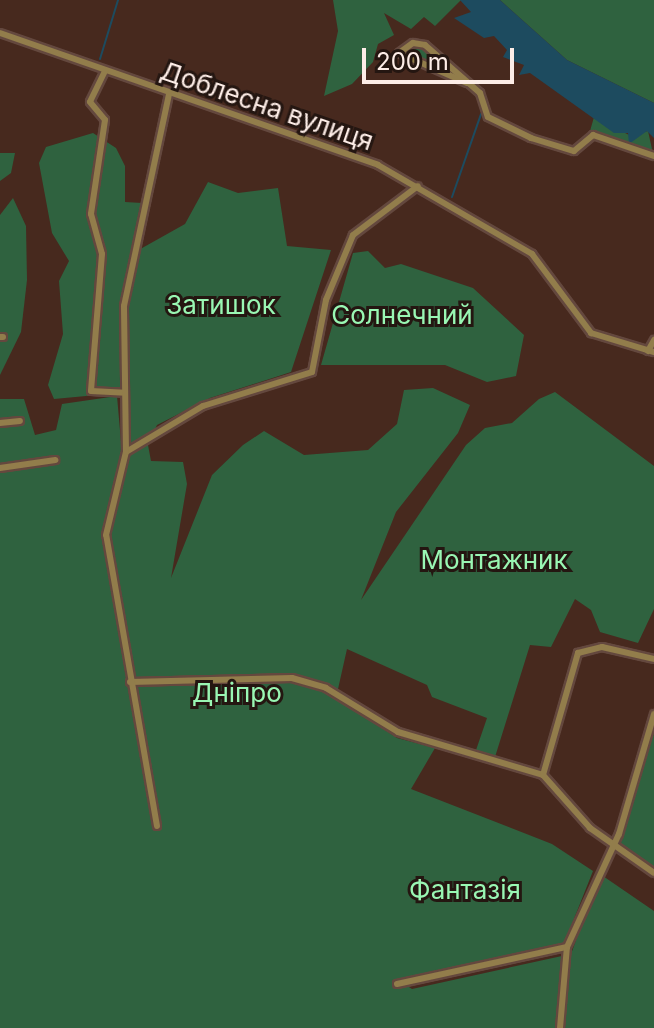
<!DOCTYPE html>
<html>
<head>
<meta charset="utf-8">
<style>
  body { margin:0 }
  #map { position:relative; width:654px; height:1028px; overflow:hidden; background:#47291e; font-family:Inter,sans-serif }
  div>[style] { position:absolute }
  .green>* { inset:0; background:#2f623f }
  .water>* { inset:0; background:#1d4b5f }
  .stream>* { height:2px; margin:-1px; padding:0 1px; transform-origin:1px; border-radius:1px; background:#1d4b5f }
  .roads { filter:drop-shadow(2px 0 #64483e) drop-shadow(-2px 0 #64483e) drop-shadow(0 2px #64483e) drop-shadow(0 -2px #64483e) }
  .minor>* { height:6px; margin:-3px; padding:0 3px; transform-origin:3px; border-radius:3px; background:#927d4b }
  span { translate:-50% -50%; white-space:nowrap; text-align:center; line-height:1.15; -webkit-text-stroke:6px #241611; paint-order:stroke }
  .street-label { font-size:26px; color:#fdede7 }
  .park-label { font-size:26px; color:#99f7b3 }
  .scale { position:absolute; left:362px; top:48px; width:152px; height:36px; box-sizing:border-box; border:4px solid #fdede7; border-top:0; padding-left:10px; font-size:24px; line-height:28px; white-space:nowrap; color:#fdede7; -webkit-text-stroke:6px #241611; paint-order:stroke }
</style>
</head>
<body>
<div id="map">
  <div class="green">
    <i style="clip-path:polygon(333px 0,461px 0,435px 26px,424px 17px,411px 29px,384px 13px,394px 35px,378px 44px,373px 62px,352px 84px,324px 96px,338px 31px)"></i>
    <i style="clip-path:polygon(500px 0,654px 0,654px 103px,567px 60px)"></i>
    <i style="clip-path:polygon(420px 44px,438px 59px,431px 69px,404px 53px)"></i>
    <i style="clip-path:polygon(594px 117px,629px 135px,648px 131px,654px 158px,588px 138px)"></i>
    <i style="clip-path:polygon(93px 133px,116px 148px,125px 166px,125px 202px,142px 203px,135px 252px,185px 224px,208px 182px,238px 193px,278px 188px,287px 246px,331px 250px,291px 372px,210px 398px,157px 425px,148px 445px,151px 461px,183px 462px,187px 484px,171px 578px,212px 475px,243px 445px,264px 431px,304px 455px,368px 450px,397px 424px,404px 390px,433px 388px,470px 405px,458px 433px,396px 512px,361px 600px,466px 445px,485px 428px,512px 423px,539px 399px,555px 392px,654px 466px,654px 609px,638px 643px,600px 632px,591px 610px,575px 599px,551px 647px,530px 645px,495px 757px,475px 753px,487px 718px,432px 697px,427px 685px,347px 649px,336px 698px,397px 738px,435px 748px,411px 789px,552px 844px,593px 871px,562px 949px,401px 982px,412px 989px,571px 954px,600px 874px,654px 911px,654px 1028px,0 1028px,0 399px,24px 399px,35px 435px,56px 430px,62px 404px,117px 396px,122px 453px,107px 520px,111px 536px,130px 443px,129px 392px,54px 399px,48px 385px,63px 334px,59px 281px,69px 261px,52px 233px,39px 163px,46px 147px)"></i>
    <i style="clip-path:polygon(0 153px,15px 153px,11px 173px,0 181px)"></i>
    <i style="clip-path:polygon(13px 198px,26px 226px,27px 280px,21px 332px,0 375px,0 215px)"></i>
    <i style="clip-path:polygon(368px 251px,385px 268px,401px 264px,473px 288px,524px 335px,516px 376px,487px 382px,445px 365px,321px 365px,353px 253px)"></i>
    <i style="clip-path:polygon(654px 733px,654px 867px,616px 846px)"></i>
  </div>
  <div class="water">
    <i style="clip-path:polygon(460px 0,500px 0,567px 60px,654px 103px,654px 138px,647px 131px,629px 144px,628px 133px,614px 133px,530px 73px,519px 75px,524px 65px,503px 57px,507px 50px,494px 36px,484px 38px,454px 18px,471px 12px)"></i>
  </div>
  <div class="stream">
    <i style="left:100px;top:59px;width:62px;rotate:-73deg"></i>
    <i style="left:452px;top:197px;width:88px;rotate:-70.7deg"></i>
  </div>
  <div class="roads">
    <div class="minor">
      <i style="left:0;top:33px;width:400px;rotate:19.2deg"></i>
      <i style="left:378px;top:165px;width:178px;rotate:30deg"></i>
      <i style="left:532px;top:254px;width:99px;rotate:53.2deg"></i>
      <i style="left:591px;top:333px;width:66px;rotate:16.8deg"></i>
      <i style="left:105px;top:71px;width:34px;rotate:116deg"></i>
      <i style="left:90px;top:102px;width:23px;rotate:50deg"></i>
      <i style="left:105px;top:120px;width:95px;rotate:98.5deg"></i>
      <i style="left:91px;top:214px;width:41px;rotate:74.6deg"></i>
      <i style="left:102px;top:254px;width:137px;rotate:94.6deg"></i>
      <i style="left:91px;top:391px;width:34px;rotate:3deg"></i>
      <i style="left:467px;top:83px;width:74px;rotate:-156.2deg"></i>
      <i style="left:399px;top:53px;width:17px;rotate:-36deg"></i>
      <i style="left:413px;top:43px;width:12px;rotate:9deg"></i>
      <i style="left:425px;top:45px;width:73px;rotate:41.1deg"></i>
      <i style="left:480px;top:93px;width:25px;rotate:72deg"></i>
      <i style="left:488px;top:117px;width:48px;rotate:26deg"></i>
      <i style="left:531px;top:138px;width:45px;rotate:16.8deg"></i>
      <i style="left:574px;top:151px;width:25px;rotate:-40deg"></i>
      <i style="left:593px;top:135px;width:65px;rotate:19deg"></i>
      <i style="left:0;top:337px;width:3px"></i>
      <i style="left:648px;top:351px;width:13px;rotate:-61deg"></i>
      <i style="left:0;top:423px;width:20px;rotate:-6deg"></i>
      <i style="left:126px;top:452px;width:90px;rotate:-30.9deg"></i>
      <i style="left:203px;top:406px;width:114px;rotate:-17.3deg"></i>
      <i style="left:312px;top:372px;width:73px;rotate:-79deg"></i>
      <i style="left:326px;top:300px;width:70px;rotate:-67.4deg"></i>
      <i style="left:353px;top:235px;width:81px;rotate:-37deg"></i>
      <i style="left:0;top:468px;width:56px;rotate:-8.3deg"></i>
      <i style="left:130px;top:682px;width:162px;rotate:-1.4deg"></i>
      <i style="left:292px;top:678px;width:35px;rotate:16deg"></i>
      <i style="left:326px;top:688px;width:84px;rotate:31.4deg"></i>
      <i style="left:398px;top:732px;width:151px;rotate:16.5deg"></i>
      <i style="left:543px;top:775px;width:71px;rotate:48.4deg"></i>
      <i style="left:590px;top:828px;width:78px;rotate:35.1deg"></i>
      <i style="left:543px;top:775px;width:127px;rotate:-74deg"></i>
      <i style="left:578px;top:653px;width:25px;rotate:-14deg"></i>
      <i style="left:602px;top:647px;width:53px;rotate:13deg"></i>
      <i style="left:157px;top:826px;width:295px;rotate:-99.9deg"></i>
      <i style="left:106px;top:535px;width:85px;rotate:-76.5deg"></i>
      <i style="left:126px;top:452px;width:146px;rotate:-90.8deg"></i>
      <i style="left:124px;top:306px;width:216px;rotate:-78deg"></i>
      <i style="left:397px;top:984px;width:174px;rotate:-12.3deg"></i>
      <i style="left:560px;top:1028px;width:81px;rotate:-85.1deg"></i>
      <i style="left:567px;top:947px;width:124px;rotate:-65.3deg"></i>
      <i style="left:619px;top:834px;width:125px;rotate:-73.7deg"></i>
    </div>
  </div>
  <div class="street-label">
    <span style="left:267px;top:106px;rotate:19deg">Доблесна вулиця</span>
  </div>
  <div class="park-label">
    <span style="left:221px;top:305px">Затишок</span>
    <span style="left:402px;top:315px">Солнечний</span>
    <span style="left:494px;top:560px">Монтажник</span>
    <span style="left:237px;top:693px">Дніпро</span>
    <span style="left:465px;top:890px">Фантазія</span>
  </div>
  <div class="scale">200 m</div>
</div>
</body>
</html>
